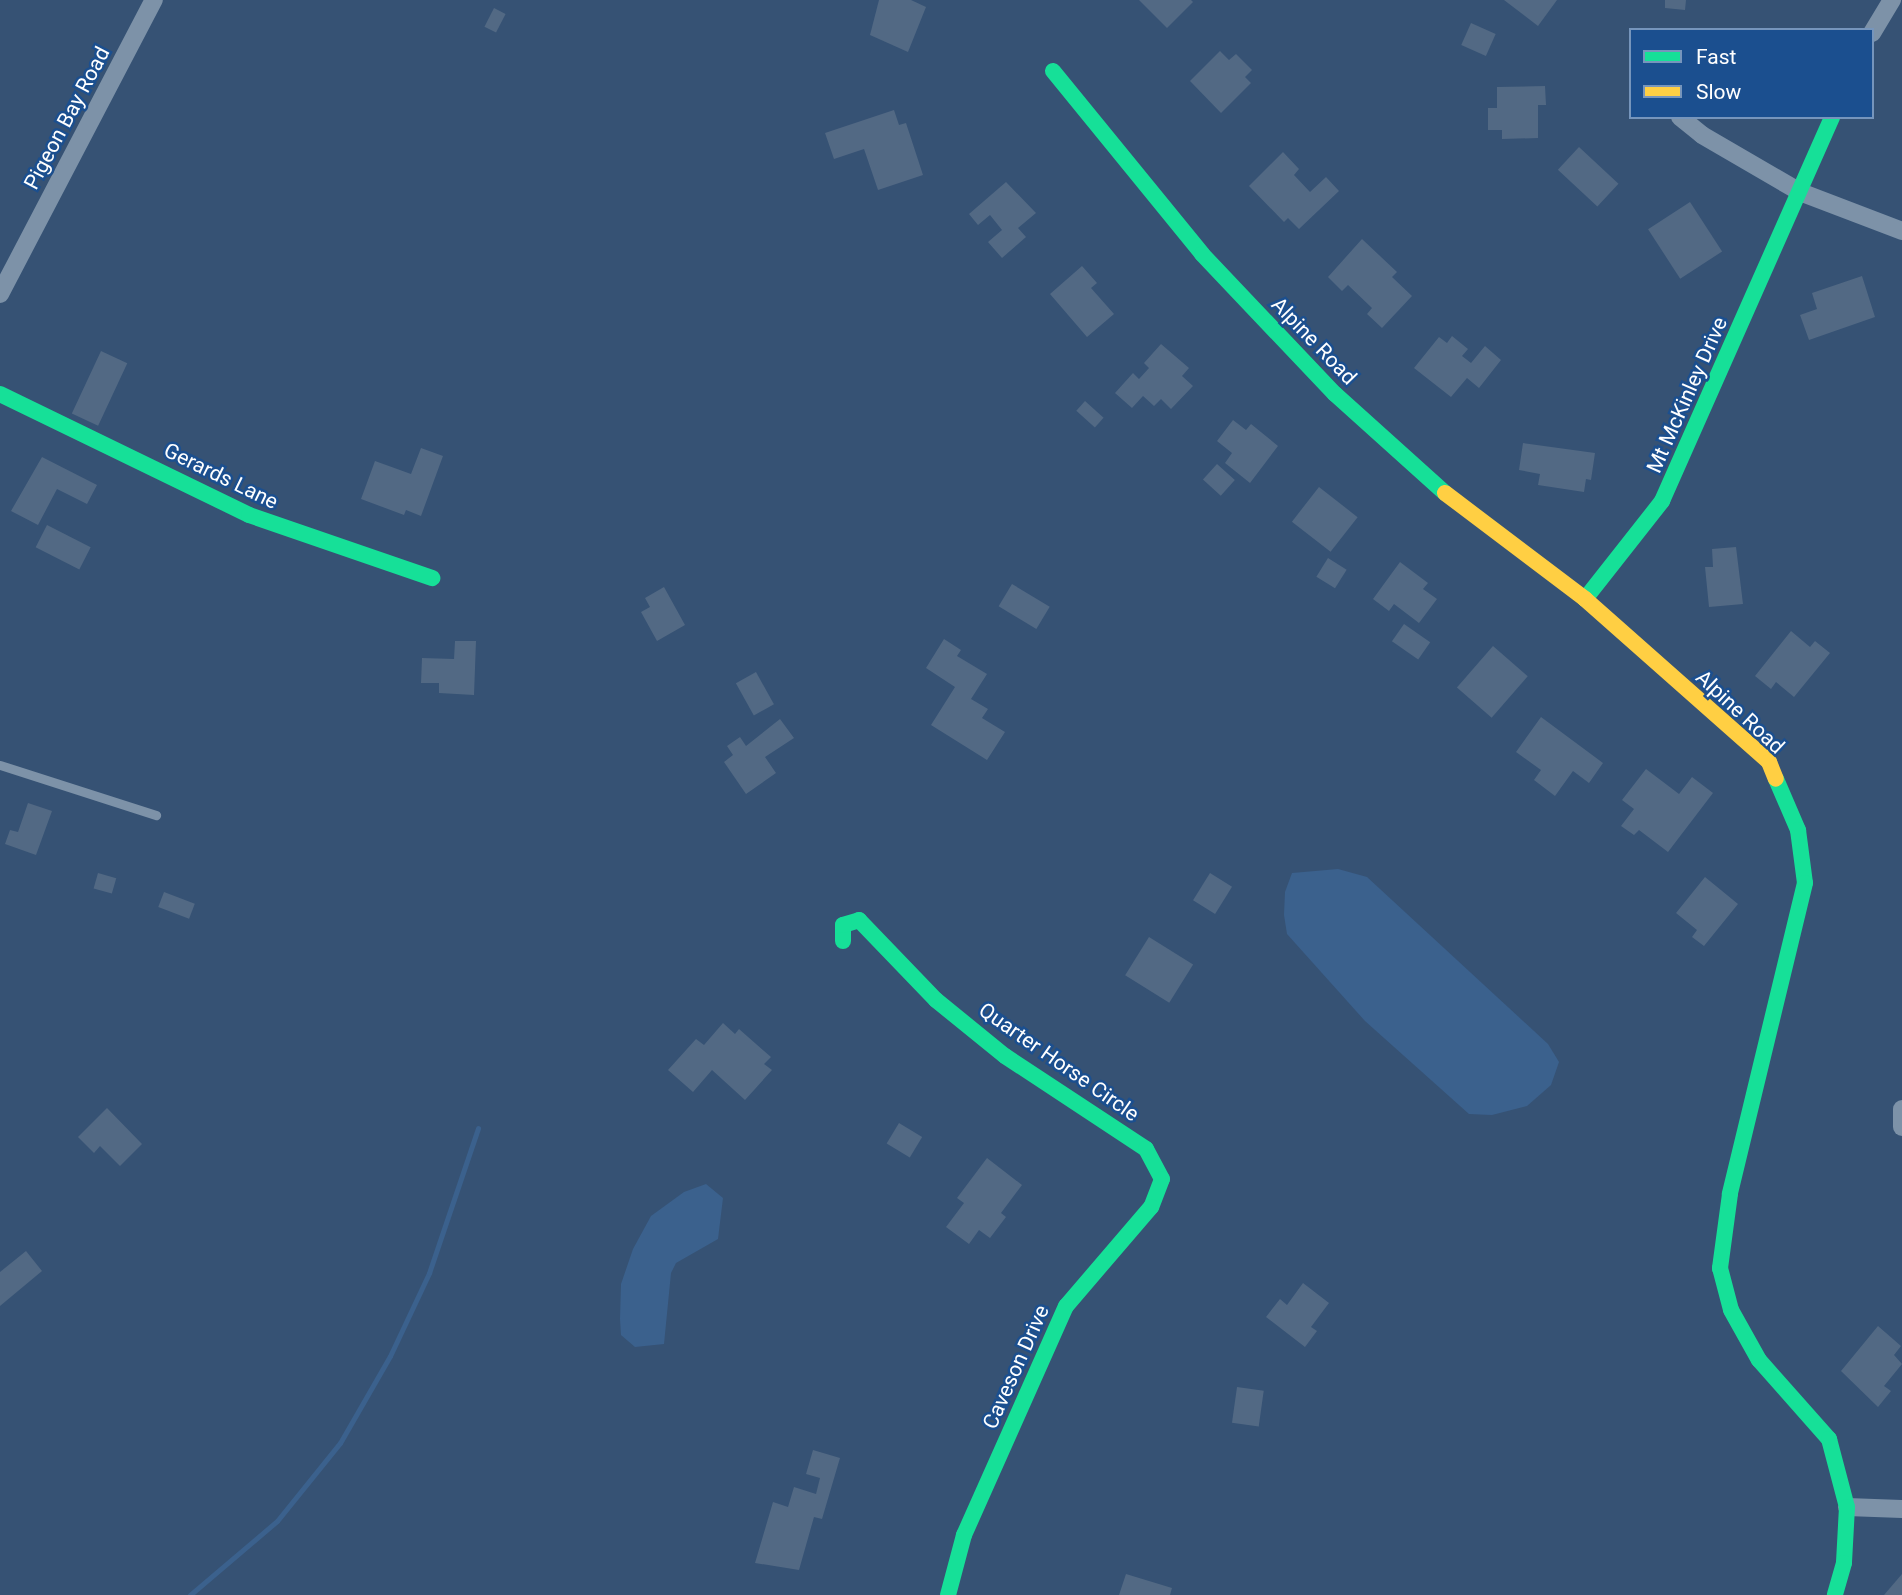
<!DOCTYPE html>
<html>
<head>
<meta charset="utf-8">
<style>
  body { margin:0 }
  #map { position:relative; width:1902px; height:1595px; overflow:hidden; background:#365274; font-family:Roboto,sans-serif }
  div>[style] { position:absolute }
  .water>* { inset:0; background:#3b618d }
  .stream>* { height:5px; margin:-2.5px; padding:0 2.5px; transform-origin:2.5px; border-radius:2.5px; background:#3b618d }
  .building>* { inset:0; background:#526984; transform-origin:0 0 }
  .lane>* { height:9px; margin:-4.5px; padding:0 4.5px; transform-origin:4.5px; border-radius:4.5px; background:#7d92a8 }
  .street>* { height:18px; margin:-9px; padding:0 9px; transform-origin:9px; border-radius:9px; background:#7d92a8 }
  .fast>* { height:16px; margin:-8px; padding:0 8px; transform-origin:8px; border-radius:8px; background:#16e098 }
  .slow>* { height:16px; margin:-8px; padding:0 8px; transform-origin:8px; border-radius:8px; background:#ffcf43 }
  span { translate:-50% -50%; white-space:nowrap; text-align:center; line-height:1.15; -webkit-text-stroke:5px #1b4f8f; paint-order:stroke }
  .street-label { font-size:21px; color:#fff }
  .legend { position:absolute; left:1629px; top:28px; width:245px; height:91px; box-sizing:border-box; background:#1b4f8f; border:2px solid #7695bc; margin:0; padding:9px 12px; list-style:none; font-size:21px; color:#fff }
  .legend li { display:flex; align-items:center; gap:14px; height:35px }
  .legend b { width:35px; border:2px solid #7695bc }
</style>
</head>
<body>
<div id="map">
  <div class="water">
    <i style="clip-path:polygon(1338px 869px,1367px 877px,1548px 1044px,1559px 1062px,1551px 1085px,1527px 1106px,1492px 1115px,1469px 1114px,1365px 1021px,1287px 934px,1284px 915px,1285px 892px,1292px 873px)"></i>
    <i style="clip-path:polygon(706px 1184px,723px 1198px,718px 1239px,676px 1263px,671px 1273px,664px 1344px,635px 1347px,621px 1335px,620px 1319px,621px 1284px,633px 1249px,651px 1216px,684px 1192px)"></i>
  </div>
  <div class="stream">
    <i style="left:190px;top:1595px;width:114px;rotate:-40.4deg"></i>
    <i style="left:277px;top:1521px;width:100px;rotate:-51.1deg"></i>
    <i style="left:340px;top:1443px;width:100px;rotate:-60.1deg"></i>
    <i style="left:390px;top:1356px;width:92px;rotate:-64.8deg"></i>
    <i style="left:429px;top:1273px;width:153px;rotate:-71.3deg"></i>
  </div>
  <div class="building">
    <i style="clip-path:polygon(879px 0,911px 0,926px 7px,908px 52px,870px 35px)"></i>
    <i style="clip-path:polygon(1139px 0,1191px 0,1193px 2px,1167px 28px)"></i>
    <i style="clip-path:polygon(1504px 0,1557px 0,1538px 26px)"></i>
    <i style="clip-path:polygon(1665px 0,1686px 0,1685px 10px,1665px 8px)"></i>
    <i style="left:494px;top:8px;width:13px;height:21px;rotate:27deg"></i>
    <i style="left:1471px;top:23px;width:27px;height:24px;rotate:24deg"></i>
    <i style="clip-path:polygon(1220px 51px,1229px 60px,1236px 54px,1252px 70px,1245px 77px,1251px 83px,1221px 113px,1190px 81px)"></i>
    <i style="clip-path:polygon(1545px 86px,1546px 105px,1538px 105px,1538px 138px,1502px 139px,1502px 130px,1488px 130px,1488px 108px,1497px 108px,1497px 87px)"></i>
    <i style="clip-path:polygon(894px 110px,899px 125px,906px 123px,923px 175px,878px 190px,864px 149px,834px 159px,825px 133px)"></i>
    <i style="left:1579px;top:147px;width:54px;height:31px;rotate:43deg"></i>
    <i style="clip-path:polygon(1283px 152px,1299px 169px,1294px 175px,1310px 192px,1326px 177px,1339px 191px,1299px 229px,1288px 218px,1284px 222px,1249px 186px)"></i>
    <i style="clip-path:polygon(1006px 182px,1036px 213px,1018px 228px,1026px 237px,1002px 258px,988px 242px,1002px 230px,990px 215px,978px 225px,969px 214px)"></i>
    <i style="left:1690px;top:202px;width:59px;height:50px;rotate:57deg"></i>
    <i style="clip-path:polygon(1362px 239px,1397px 272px,1392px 277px,1412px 296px,1382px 328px,1367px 314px,1372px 308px,1348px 285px,1342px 291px,1328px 277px)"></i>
    <i style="clip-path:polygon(1082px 266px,1097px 283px,1091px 288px,1114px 314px,1087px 337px,1050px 294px)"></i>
    <i style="clip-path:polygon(1862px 276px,1875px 317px,1809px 340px,1800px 315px,1817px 309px,1812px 293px)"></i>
    <i style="clip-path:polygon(1452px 336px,1468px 349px,1462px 356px,1471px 363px,1485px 346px,1501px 360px,1479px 388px,1467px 378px,1451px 397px,1414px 368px,1439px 337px,1447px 343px)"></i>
    <i style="clip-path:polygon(1161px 344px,1189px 368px,1182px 376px,1193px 386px,1171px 409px,1161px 399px,1154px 406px,1143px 396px,1132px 408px,1115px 393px,1133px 373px,1139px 379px,1149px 368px,1144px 363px)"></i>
    <i style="left:101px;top:351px;width:29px;height:69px;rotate:25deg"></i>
    <i style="left:1085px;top:401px;width:25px;height:13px;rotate:42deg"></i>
    <i style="clip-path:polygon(1233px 420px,1246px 430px,1251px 424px,1278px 446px,1250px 483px,1225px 463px,1232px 453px,1217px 441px)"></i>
    <i style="clip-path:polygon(1523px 443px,1595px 453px,1591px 480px,1586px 479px,1584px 492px,1538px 485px,1540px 474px,1519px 470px)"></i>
    <i style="clip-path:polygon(421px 448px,443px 456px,421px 516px,406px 510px,404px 515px,361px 499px,375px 461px,411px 474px)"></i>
    <i style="clip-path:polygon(42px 457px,97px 485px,87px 504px,57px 489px,38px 525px,11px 511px)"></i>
    <i style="left:1217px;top:464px;width:24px;height:21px;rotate:42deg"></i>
    <i style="left:1319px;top:487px;width:49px;height:44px;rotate:38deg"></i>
    <i style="left:47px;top:525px;width:49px;height:25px;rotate:27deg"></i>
    <i style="clip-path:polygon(1736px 547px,1743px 604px,1709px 607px,1705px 567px,1713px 567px,1712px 549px)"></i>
    <i style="left:1328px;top:558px;width:22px;height:22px;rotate:32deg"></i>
    <i style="clip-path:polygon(1400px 562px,1428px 583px,1423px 589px,1437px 599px,1419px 623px,1394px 604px,1389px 611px,1373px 599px)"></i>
    <i style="left:1012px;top:584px;width:44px;height:26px;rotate:31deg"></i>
    <i style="clip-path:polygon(664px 587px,685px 625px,657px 641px,641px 612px,650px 607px,645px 598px)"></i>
    <i style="left:1404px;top:624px;width:32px;height:21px;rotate:35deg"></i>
    <i style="clip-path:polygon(1791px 631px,1810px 647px,1815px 641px,1830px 653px,1794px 697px,1776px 682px,1771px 689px,1755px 676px)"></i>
    <i style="clip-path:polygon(944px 639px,961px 650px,957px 656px,987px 674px,971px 699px,988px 709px,982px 718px,1005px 732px,987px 760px,931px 725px,955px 687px,926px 668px)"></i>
    <i style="clip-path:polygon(455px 641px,476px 641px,474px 695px,439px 693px,439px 683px,421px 683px,422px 658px,454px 659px)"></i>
    <i style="left:1493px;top:646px;width:46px;height:55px;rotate:41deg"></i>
    <i style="left:756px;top:672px;width:37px;height:23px;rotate:61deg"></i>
    <i style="clip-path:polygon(1541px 717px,1603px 763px,1589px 783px,1573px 771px,1555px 796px,1534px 780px,1541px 770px,1516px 752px)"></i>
    <i style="clip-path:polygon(780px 719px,794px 738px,765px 757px,776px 773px,746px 794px,724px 762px,733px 755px,727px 746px,740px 737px,746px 746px)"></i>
    <i style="clip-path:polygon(1646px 769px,1679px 794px,1692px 777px,1713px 793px,1668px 852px,1639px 830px,1634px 835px,1621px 826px,1634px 809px,1622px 800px)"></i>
    <i style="clip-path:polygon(28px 803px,52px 811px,36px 855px,5px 844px,10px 830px,18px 832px)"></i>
    <i style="left:98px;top:873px;width:19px;height:16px;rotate:16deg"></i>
    <i style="left:1210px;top:873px;width:26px;height:32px;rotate:32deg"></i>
    <i style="clip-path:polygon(1705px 877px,1738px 904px,1704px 946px,1692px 937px,1697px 930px,1676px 913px)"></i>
    <i style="left:164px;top:892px;width:33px;height:16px;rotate:21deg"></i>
    <i style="left:1149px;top:937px;width:52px;height:45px;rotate:32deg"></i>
    <i style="clip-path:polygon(723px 1023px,735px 1034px,739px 1029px,771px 1057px,764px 1064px,772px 1070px,745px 1100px,712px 1070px,693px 1092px,668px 1070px,696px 1039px,704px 1045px)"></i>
    <i style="clip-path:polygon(107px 1108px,142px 1144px,120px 1166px,100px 1146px,94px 1153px,78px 1137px)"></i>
    <i style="left:899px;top:1123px;width:27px;height:24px;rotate:31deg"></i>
    <i style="clip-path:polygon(987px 1158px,1022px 1185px,1001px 1213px,1006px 1217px,990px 1238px,979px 1230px,969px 1244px,946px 1227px,964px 1203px,957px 1198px)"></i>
    <i style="clip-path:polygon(26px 1251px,42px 1271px,0 1306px,0 1272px)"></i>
    <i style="clip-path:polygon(1303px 1283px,1329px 1303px,1311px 1327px,1317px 1331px,1305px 1347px,1266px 1317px,1280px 1299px,1287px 1305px)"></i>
    <i style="clip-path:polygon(1878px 1326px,1901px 1346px,1894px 1355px,1902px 1364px,1884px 1386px,1891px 1391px,1878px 1407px,1841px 1371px)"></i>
    <i style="left:1237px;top:1387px;width:27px;height:36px;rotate:8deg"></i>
    <i style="clip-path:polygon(813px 1450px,840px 1458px,822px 1519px,814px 1517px,799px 1570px,755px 1563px,773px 1502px,788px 1507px,794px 1487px,816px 1494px,820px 1478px,806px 1474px)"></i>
    <i style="clip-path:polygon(1126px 1574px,1172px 1588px,1170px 1595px,1119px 1595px)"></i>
    <i style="clip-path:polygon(1902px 1574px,1902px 1595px,1884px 1595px)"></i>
  </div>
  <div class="lane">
    <i style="left:0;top:765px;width:164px;rotate:17.8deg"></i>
  </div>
  <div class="street">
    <i style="left:1872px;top:33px;width:39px;rotate:-59deg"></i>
    <i style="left:1680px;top:117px;width:28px;rotate:39deg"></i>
    <i style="left:1702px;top:135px;width:113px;rotate:30.2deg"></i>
    <i style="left:1800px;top:192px;width:109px;rotate:20.9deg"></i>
    <i style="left:0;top:294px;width:332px;rotate:-62.4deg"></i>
    <i style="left:1902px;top:1109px;width:18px;rotate:90deg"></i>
    <i style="left:1847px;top:1507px;width:55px;rotate:2.1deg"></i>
  </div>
  <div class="fast">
    <i style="left:1053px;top:71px;width:236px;rotate:50.8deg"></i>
    <i style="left:1202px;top:254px;width:193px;rotate:46.5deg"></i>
    <i style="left:1335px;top:394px;width:148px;rotate:42deg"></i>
    <i style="left:0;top:394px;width:277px;rotate:25.9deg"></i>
    <i style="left:249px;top:515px;width:194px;rotate:19deg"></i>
    <i style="left:1585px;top:599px;width:125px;rotate:-51.8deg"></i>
    <i style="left:1662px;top:501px;width:420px;rotate:-66.1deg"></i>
    <i style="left:1776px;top:779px;width:56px;rotate:66.7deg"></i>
    <i style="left:1798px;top:830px;width:53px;rotate:82.5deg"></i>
    <i style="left:1805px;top:883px;width:320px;rotate:103.6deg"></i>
    <i style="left:1730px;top:1194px;width:75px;rotate:97.7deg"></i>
    <i style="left:1720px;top:1268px;width:43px;rotate:75.3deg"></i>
    <i style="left:1731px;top:1310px;width:57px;rotate:60.8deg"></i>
    <i style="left:1759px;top:1360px;width:106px;rotate:48.5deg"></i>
    <i style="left:1829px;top:1439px;width:70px;rotate:75.2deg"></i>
    <i style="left:1847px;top:1507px;width:56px;rotate:93.1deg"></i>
    <i style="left:1844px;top:1563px;width:33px;rotate:106deg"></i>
    <i style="left:843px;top:941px;width:16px;rotate:-90deg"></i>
    <i style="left:843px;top:925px;width:17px;rotate:-17deg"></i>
    <i style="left:859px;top:920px;width:111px;rotate:46.1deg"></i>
    <i style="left:936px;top:1000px;width:89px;rotate:39.1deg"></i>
    <i style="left:1005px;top:1056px;width:169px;rotate:33.4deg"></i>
    <i style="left:1146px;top:1149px;width:34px;rotate:62deg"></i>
    <i style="left:1162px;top:1179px;width:30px;rotate:111deg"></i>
    <i style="left:1151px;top:1207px;width:130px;rotate:130.6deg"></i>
    <i style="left:1066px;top:1306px;width:251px;rotate:114deg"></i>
    <i style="left:964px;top:1535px;width:62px;rotate:104.9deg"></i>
  </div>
  <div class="slow">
    <i style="left:1445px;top:493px;width:176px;rotate:37.1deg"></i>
    <i style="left:1585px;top:599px;width:246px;rotate:41.5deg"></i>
    <i style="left:1769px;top:762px;width:18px;rotate:68deg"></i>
  </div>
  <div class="street-label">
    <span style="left:67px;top:118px;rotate:-62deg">Pigeon Bay Road</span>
    <span style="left:1314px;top:341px;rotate:46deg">Alpine Road</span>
    <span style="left:1687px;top:395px;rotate:-66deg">Mt McKinley Drive</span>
    <span style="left:221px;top:476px;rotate:26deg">Gerards Lane</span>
    <span style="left:1740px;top:712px;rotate:43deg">Alpine Road</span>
    <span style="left:1059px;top:1062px;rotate:35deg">Quarter Horse Circle</span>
    <span style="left:1016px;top:1367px;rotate:-66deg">Caveson Drive</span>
  </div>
  <ul class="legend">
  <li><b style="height:9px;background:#16e098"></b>Fast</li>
  <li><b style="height:9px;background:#ffcf43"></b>Slow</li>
  </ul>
</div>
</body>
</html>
